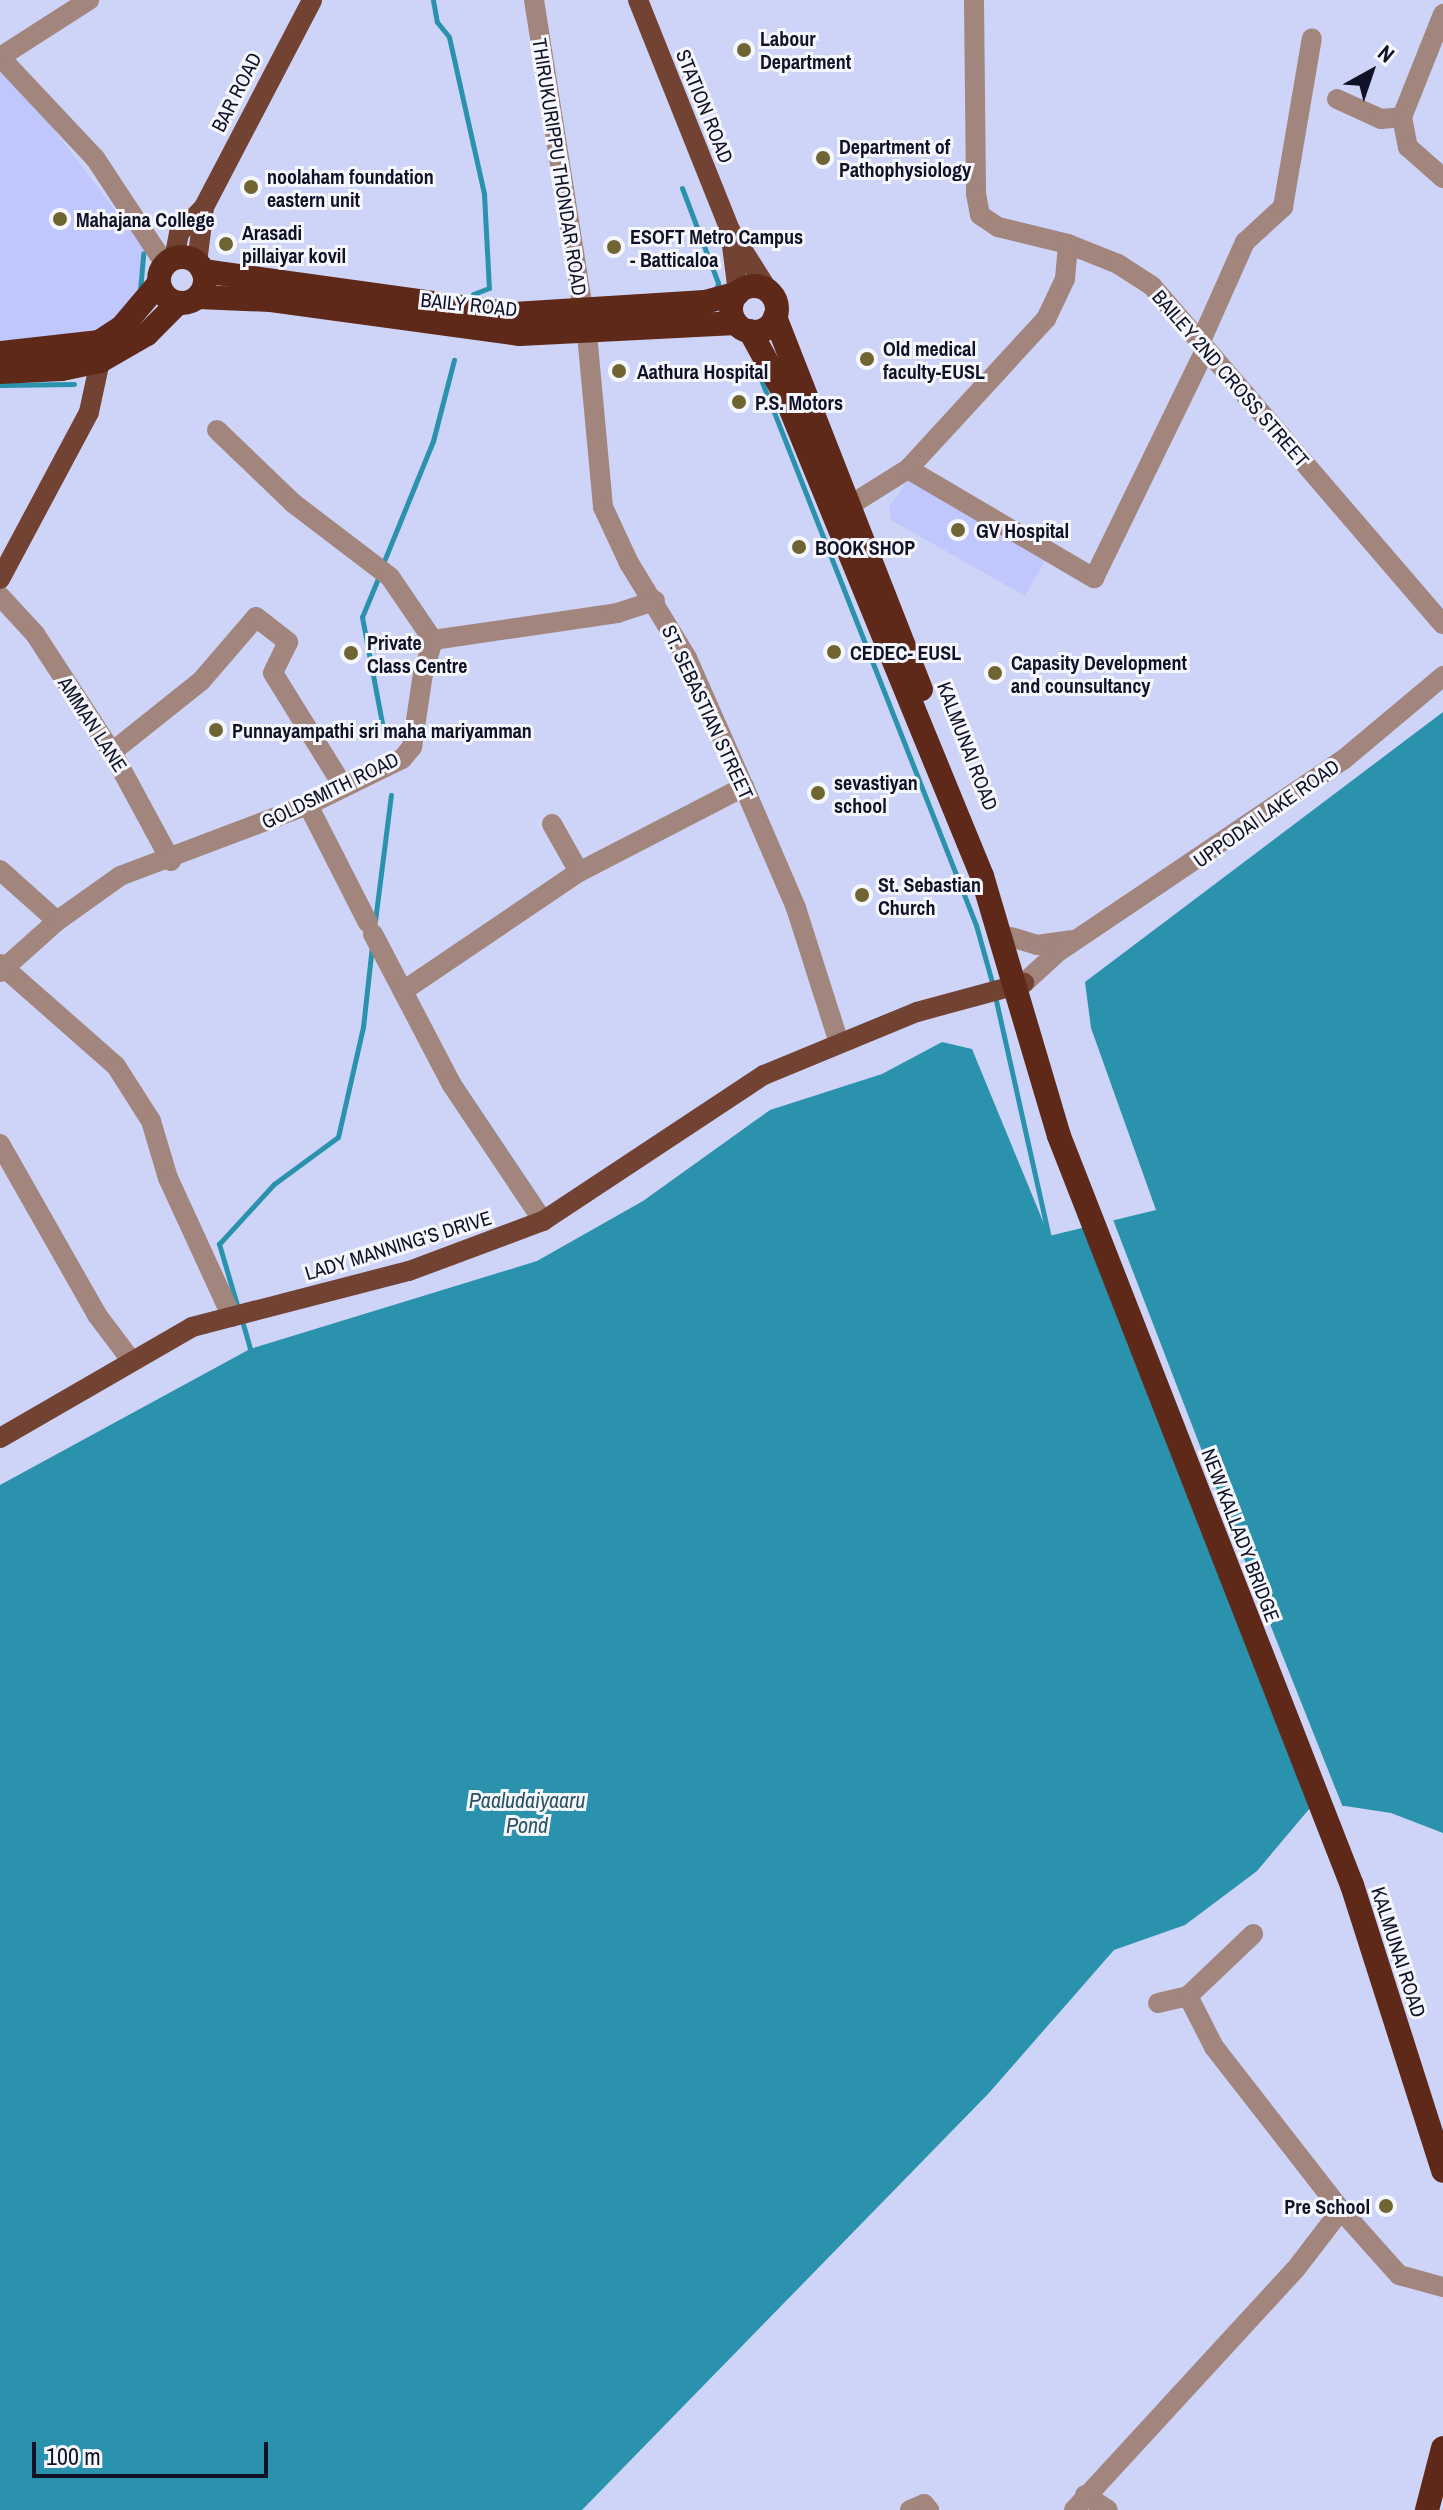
<!DOCTYPE html>
<html>
<head>
<meta charset="utf-8">
<style>
  body { margin:0 }
  #map { position:relative; width:1443px; height:2510px; overflow:hidden; background:#ced4f8; font-family:"Archivo Narrow",sans-serif }
  div>[style] { position:absolute }
  .built>* { inset:0; background:#bfc7fc }
  .water>* { inset:0; background:#2a92ac }
  .pier>* { inset:0; background:#ced4f8 }
  .stream>* { height:5px; margin:-2.5px; padding:0 2.5px; transform-origin:2.5px; border-radius:2.5px; background:#2a92ac }
  .minor>* { height:20px; margin:-10px; padding:0 10px; transform-origin:10px; border-radius:10px; background:#a2857d }
  .major>* { height:20px; margin:-10px; padding:0 10px; transform-origin:10px; border-radius:10px; background:#724233 }
  .highway>* { height:24px; margin:-12px; padding:0 12px; transform-origin:12px; border-radius:12px; background:#5f2919 }
  .highway>.ring { margin:-12px; padding:0; box-sizing:content-box; background:none; border:24px solid #5f2919; border-radius:50% }
  .dots>* { width:22px; height:22px; translate:-50% -50%; box-sizing:border-box; border:4px solid #f6f7fd; border-radius:50% }
  span { translate:-50% -50%; white-space:nowrap; text-align:center; line-height:1.15; -webkit-text-stroke:6px #f6f7fd; paint-order:stroke }
  .poi-label { font-size:20px; color:#111227; font-weight:700 }
  .left { translate:0 -50%; text-align:left }
  .right { translate:-100% -50%; text-align:right }
  .street-label { font-size:20px; color:#111227 }
  .water-label { font-size:22px; color:#295460; font-style:italic }
  .north { position:absolute; left:1331px; top:32px; width:80px; height:80px; -webkit-text-stroke:6px #f6f7fd; paint-order:stroke; rotate:40deg; font-size:22px; font-weight:700; line-height:32px; text-align:center; color:#111227 }
  .north::after { content:''; display:block; margin:auto; width:28px; height:36px; background:#111227; clip-path:polygon(50% 0,100% 100%,50% 72%,0 100%) }
  .scale { position:absolute; left:32px; top:2442px; width:236px; height:36px; box-sizing:border-box; border:4px solid #111227; border-top:0; padding-left:10px; font-size:24px; line-height:28px; white-space:nowrap; color:#111227; -webkit-text-stroke:6px #f6f7fd; paint-order:stroke }
</style>
</head>
<body>
<div id="map">
  <div class="built">
    <i style="clip-path:polygon(0 58px,145px 250px,139px 299px,107px 333px,0 347px)"></i>
    <i style="clip-path:polygon(911px 475px,1049px 554px,1025px 596px,891px 520px,889px 507px)"></i>
  </div>
  <div class="water">
    <i style="clip-path:polygon(1443px 712px,1443px 1833px,1391px 1813px,1345px 1806px,1310px 1808px,1257px 1871px,1185px 1925px,1114px 1950px,988px 2094px,582px 2510px,0 2510px,0 1485px,250px 1349px,537px 1261px,643px 1201px,770px 1110px,882px 1074px,942px 1042px,972px 1049px,1049px 1236px,1156px 1210px,1091px 1028px,1085px 982px)"></i>
  </div>
  <div class="pier">
    <i style="clip-path:polygon(1112px 1217px,1225px 1511px,1344px 1810px,1315px 1811px,1083px 1224px)"></i>
  </div>
  <div class="stream">
    <i style="left:433px;top:0;width:22px;rotate:80deg"></i>
    <i style="left:437px;top:22px;width:19px;rotate:51deg"></i>
    <i style="left:449px;top:37px;width:161px;rotate:77.4deg"></i>
    <i style="left:484px;top:194px;width:94px;rotate:87deg"></i>
    <i style="left:489px;top:288px;width:17px;rotate:159deg"></i>
    <i style="left:682px;top:188px;width:102px;rotate:69.2deg"></i>
    <i style="left:718px;top:283px;width:8px;rotate:104deg"></i>
    <i style="left:140px;top:291px;width:38px;rotate:-85deg"></i>
    <i style="left:755px;top:364px;width:603px;rotate:68.5deg"></i>
    <i style="left:976px;top:925px;width:63px;rotate:74.4deg"></i>
    <i style="left:0;top:385px;width:74px;rotate:-0.8deg"></i>
    <i style="left:382px;top:566px;width:135px;rotate:-67.8deg"></i>
    <i style="left:433px;top:441px;width:84px;rotate:-75.5deg"></i>
    <i style="left:379px;top:576px;width:44px;rotate:112.5deg"></i>
    <i style="left:362px;top:617px;width:118px;rotate:79.3deg"></i>
    <i style="left:375px;top:921px;width:127px;rotate:-82.8deg"></i>
    <i style="left:995px;top:996px;width:247px;rotate:77.4deg"></i>
    <i style="left:237px;top:1305px;width:64px;rotate:-106.4deg"></i>
    <i style="left:219px;top:1244px;width:81px;rotate:-47.5deg"></i>
    <i style="left:274px;top:1184px;width:79px;rotate:-36.3deg"></i>
    <i style="left:338px;top:1137px;width:113px;rotate:-77.2deg"></i>
    <i style="left:363px;top:1027px;width:81px;rotate:-83.7deg"></i>
    <i style="left:243px;top:1324px;width:26px;rotate:74deg"></i>
  </div>
  <div class="minor">
    <i style="left:534px;top:0;width:338px;rotate:81deg"></i>
    <i style="left:587px;top:334px;width:174px;rotate:84.7deg"></i>
    <i style="left:603px;top:507px;width:62px;rotate:65.1deg"></i>
    <i style="left:629px;top:563px;width:111px;rotate:58.6deg"></i>
    <i style="left:687px;top:658px;width:141px;rotate:66.2deg"></i>
    <i style="left:744px;top:787px;width:132px;rotate:66.7deg"></i>
    <i style="left:796px;top:908px;width:142px;rotate:72.3deg"></i>
    <i style="left:974px;top:0;width:194px;rotate:89.4deg"></i>
    <i style="left:976px;top:194px;width:21px;rotate:79deg"></i>
    <i style="left:980px;top:215px;width:22px;rotate:34deg"></i>
    <i style="left:998px;top:227px;width:72px;rotate:13.7deg"></i>
    <i style="left:1068px;top:244px;width:54px;rotate:21.8deg"></i>
    <i style="left:1118px;top:264px;width:40px;rotate:32.9deg"></i>
    <i style="left:1152px;top:286px;width:446px;rotate:49.3deg"></i>
    <i style="left:0;top:57px;width:139px;rotate:46.8deg"></i>
    <i style="left:95px;top:158px;width:127px;rotate:56.6deg"></i>
    <i style="left:0;top:57px;width:106px;rotate:-32.6deg"></i>
    <i style="left:1337px;top:99px;width:48px;rotate:24.4deg"></i>
    <i style="left:1381px;top:119px;width:21px;rotate:-5deg"></i>
    <i style="left:1402px;top:117px;width:111px;rotate:-68.3deg"></i>
    <i style="left:1402px;top:117px;width:31px;rotate:79deg"></i>
    <i style="left:1408px;top:147px;width:47px;rotate:41.5deg"></i>
    <i style="left:1200px;top:343px;width:111px;rotate:-66deg"></i>
    <i style="left:1245px;top:242px;width:52px;rotate:-42.6deg"></i>
    <i style="left:1283px;top:207px;width:171px;rotate:-80.3deg"></i>
    <i style="left:217px;top:430px;width:105px;rotate:43.8deg"></i>
    <i style="left:293px;top:503px;width:122px;rotate:37.3deg"></i>
    <i style="left:390px;top:577px;width:76px;rotate:55.7deg"></i>
    <i style="left:908px;top:469px;width:216px;rotate:30.4deg"></i>
    <i style="left:1094px;top:578px;width:254px;rotate:-64deg"></i>
    <i style="left:852px;top:504px;width:66px;rotate:-32deg"></i>
    <i style="left:908px;top:469px;width:204px;rotate:-47.4deg"></i>
    <i style="left:1046px;top:319px;width:44px;rotate:-64.6deg"></i>
    <i style="left:1065px;top:279px;width:35px;rotate:-85deg"></i>
    <i style="left:0;top:596px;width:52px;rotate:47.4deg"></i>
    <i style="left:35px;top:634px;width:141px;rotate:56.9deg"></i>
    <i style="left:112px;top:752px;width:124px;rotate:61.6deg"></i>
    <i style="left:112px;top:752px;width:114px;rotate:-38.6deg"></i>
    <i style="left:201px;top:681px;width:84px;rotate:-49.3deg"></i>
    <i style="left:256px;top:617px;width:41px;rotate:38deg"></i>
    <i style="left:288px;top:642px;width:34px;rotate:116deg"></i>
    <i style="left:273px;top:673px;width:133px;rotate:58.2deg"></i>
    <i style="left:308px;top:805px;width:132px;rotate:63deg"></i>
    <i style="left:552px;top:824px;width:55px;rotate:60.6deg"></i>
    <i style="left:0;top:870px;width:76px;rotate:41.8deg"></i>
    <i style="left:373px;top:934px;width:170px;rotate:62.4deg"></i>
    <i style="left:452px;top:1085px;width:164px;rotate:56.2deg"></i>
    <i style="left:1011px;top:937px;width:27px;rotate:17deg"></i>
    <i style="left:1037px;top:945px;width:34px;rotate:-8deg"></i>
    <i style="left:0;top:964px;width:154px;rotate:41.3deg"></i>
    <i style="left:116px;top:1066px;width:65px;rotate:57.5deg"></i>
    <i style="left:151px;top:1121px;width:59px;rotate:73.4deg"></i>
    <i style="left:168px;top:1178px;width:153px;rotate:65.3deg"></i>
    <i style="left:0;top:972px;width:76px;rotate:-41.8deg"></i>
    <i style="left:57px;top:921px;width:77px;rotate:-35.5deg"></i>
    <i style="left:120px;top:876px;width:201px;rotate:-20.7deg"></i>
    <i style="left:308px;top:805px;width:105px;rotate:-26.1deg"></i>
    <i style="left:402px;top:759px;width:16px;rotate:-50deg"></i>
    <i style="left:412px;top:747px;width:75px;rotate:-81.5deg"></i>
    <i style="left:423px;top:673px;width:34px;rotate:-73deg"></i>
    <i style="left:433px;top:640px;width:186px;rotate:-8.3deg"></i>
    <i style="left:617px;top:613px;width:40px;rotate:-18deg"></i>
    <i style="left:1024px;top:983px;width:46px;rotate:-42.4deg"></i>
    <i style="left:1058px;top:952px;width:344px;rotate:-34deg"></i>
    <i style="left:1343px;top:760px;width:131px;rotate:-40deg"></i>
    <i style="left:403px;top:991px;width:212px;rotate:-34.1deg"></i>
    <i style="left:579px;top:872px;width:186px;rotate:-27.3deg"></i>
    <i style="left:0;top:1144px;width:197px;rotate:60.4deg"></i>
    <i style="left:97px;top:1315px;width:56px;rotate:52.9deg"></i>
    <i style="left:1188px;top:1996px;width:90px;rotate:-43.6deg"></i>
    <i style="left:1158px;top:2003px;width:31px;rotate:-13deg"></i>
    <i style="left:1188px;top:1996px;width:57px;rotate:63deg"></i>
    <i style="left:1214px;top:2047px;width:207px;rotate:52.1deg"></i>
    <i style="left:1085px;top:2495px;width:27px;rotate:33deg"></i>
    <i style="left:910px;top:2510px;width:15px;rotate:-23deg"></i>
    <i style="left:924px;top:2504px;width:8px;rotate:50deg"></i>
    <i style="left:1074px;top:2510px;width:326px;rotate:-47.4deg"></i>
    <i style="left:1295px;top:2270px;width:76px;rotate:-52.5deg"></i>
    <i style="left:1341px;top:2210px;width:87px;rotate:48.3deg"></i>
    <i style="left:1399px;top:2275px;width:46px;rotate:15.3deg"></i>
  </div>
  <div class="major">
    <i style="left:638px;top:0;width:248px;rotate:68.2deg"></i>
    <i style="left:730px;top:230px;width:71px;rotate:57.7deg"></i>
    <i style="left:731px;top:238px;width:55px;rotate:82.7deg"></i>
    <i style="left:174px;top:259px;width:26px;rotate:-79deg"></i>
    <i style="left:179px;top:233px;width:36px;rotate:-46deg"></i>
    <i style="left:204px;top:207px;width:233px;rotate:-62.4deg"></i>
    <i style="left:197px;top:263px;width:56px;rotate:-82.9deg"></i>
    <i style="left:0;top:579px;width:189px;rotate:-61.9deg"></i>
    <i style="left:89px;top:412px;width:52px;rotate:-77.8deg"></i>
    <i style="left:0;top:1438px;width:222px;rotate:-30deg"></i>
    <i style="left:192px;top:1327px;width:224px;rotate:-14.5deg"></i>
    <i style="left:409px;top:1271px;width:143px;rotate:-20.5deg"></i>
    <i style="left:543px;top:1221px;width:265px;rotate:-33.5deg"></i>
    <i style="left:764px;top:1075px;width:165px;rotate:-22.4deg"></i>
    <i style="left:917px;top:1012px;width:111px;rotate:-15.2deg"></i>
  </div>
  <div class="highway">
    <i class="ring" style="left:159px;top:257px;width:22px;height:22px"></i>
    <i style="left:203px;top:271px;width:314px;rotate:7.9deg"></i>
    <i style="left:514px;top:314px;width:191px;rotate:-3.6deg"></i>
    <i style="left:705px;top:302px;width:34px;rotate:-15deg"></i>
    <i class="ring" style="left:731px;top:286px;width:22px;height:22px"></i>
    <i style="left:198px;top:297px;width:73px;rotate:2.4deg"></i>
    <i style="left:271px;top:300px;width:251px;rotate:7.8deg"></i>
    <i style="left:520px;top:334px;width:216px;rotate:-2.9deg"></i>
    <i style="left:775px;top:317px;width:400px;rotate:68.6deg"></i>
    <i style="left:750px;top:331px;width:71px;rotate:61.3deg"></i>
    <i style="left:784px;top:393px;width:522px;rotate:67.71deg"></i>
    <i style="left:982px;top:876px;width:271px;rotate:73.5deg"></i>
    <i style="left:1059px;top:1136px;width:804px;rotate:68.64deg"></i>
    <i style="left:1352px;top:1885px;width:300px;rotate:72.3deg"></i>
    <i style="left:0;top:353px;width:100px;rotate:-6.3deg"></i>
    <i style="left:99px;top:342px;width:27px;rotate:-33deg"></i>
    <i style="left:122px;top:327px;width:57px;rotate:-49.9deg"></i>
    <i style="left:0;top:372px;width:62px;rotate:-2.8deg"></i>
    <i style="left:62px;top:369px;width:39px;rotate:-12deg"></i>
    <i style="left:100px;top:361px;width:54px;rotate:-29.9deg"></i>
    <i style="left:147px;top:334px;width:44px;rotate:-45deg"></i>
    <i style="left:1427px;top:2510px;width:64px;rotate:-75.5deg"></i>
  </div>
  <div class="dots">
    <i style="left:744px;top:50px;background:#6f6532"></i>
    <i style="left:823px;top:158px;background:#6f6532"></i>
    <i style="left:251px;top:187px;background:#6f6532"></i>
    <i style="left:60px;top:219px;background:#6f6532"></i>
    <i style="left:226px;top:244px;background:#6f6532"></i>
    <i style="left:614px;top:247px;background:#6f6532"></i>
    <i style="left:867px;top:359px;background:#6f6532"></i>
    <i style="left:619px;top:371px;background:#6f6532"></i>
    <i style="left:739px;top:402px;background:#6f6532"></i>
    <i style="left:958px;top:530px;background:#6f6532"></i>
    <i style="left:799px;top:547px;background:#6f6532"></i>
    <i style="left:834px;top:652px;background:#6f6532"></i>
    <i style="left:351px;top:653px;background:#6f6532"></i>
    <i style="left:995px;top:673px;background:#6f6532"></i>
    <i style="left:216px;top:730px;background:#6f6532"></i>
    <i style="left:818px;top:793px;background:#6f6532"></i>
    <i style="left:862px;top:895px;background:#6f6532"></i>
    <i style="left:1386px;top:2206px;background:#6f6532"></i>
  </div>
  <div class="poi-label">
    <span class="left" style="left:760px;top:50px">Labour<br>Department</span>
    <span class="left" style="left:839px;top:158px">Department of<br>Pathophysiology</span>
    <span class="left" style="left:267px;top:188px">noolaham foundation<br>eastern unit</span>
    <span class="left" style="left:76px;top:219px">Mahajana College</span>
    <span class="left" style="left:242px;top:244px">Arasadi<br>pillaiyar kovil</span>
    <span class="left" style="left:630px;top:248px">ESOFT Metro Campus<br>- Batticaloa</span>
    <span class="left" style="left:883px;top:360px">Old medical<br>faculty-EUSL</span>
    <span class="left" style="left:637px;top:371px">Aathura Hospital</span>
    <span class="left" style="left:755px;top:402px">P.S. Motors</span>
    <span class="left" style="left:976px;top:530px">GV Hospital</span>
    <span class="left" style="left:815px;top:547px">BOOK SHOP</span>
    <span class="left" style="left:367px;top:654px">Private<br>Class Centre</span>
    <span class="left" style="left:850px;top:652px">CEDEC- EUSL</span>
    <span class="left" style="left:1011px;top:674px">Capasity Development<br>and counsultancy</span>
    <span class="left" style="left:232px;top:730px">Punnayampathi sri maha mariyamman</span>
    <span class="left" style="left:834px;top:794px">sevastiyan<br>school</span>
    <span class="left" style="left:878px;top:896px">St. Sebastian<br>Church</span>
    <span class="right" style="left:1370px;top:2206px">Pre School</span>
  </div>
  <div class="street-label">
    <span style="left:236px;top:92px;rotate:-63deg">BAR ROAD</span>
    <span style="left:705px;top:106px;rotate:68deg">STATION ROAD</span>
    <span style="left:560px;top:167px;rotate:81deg">THIRUKURIPPU THONDAR ROAD</span>
    <span style="left:469px;top:304px;rotate:6deg">BAILY ROAD</span>
    <span style="left:1231px;top:378px;rotate:49deg">BAILEY 2ND CROSS STREET</span>
    <span style="left:708px;top:712px;rotate:65deg">ST. SEBASTIAN STREET</span>
    <span style="left:93px;top:724px;rotate:57deg">AMMAN LANE</span>
    <span style="left:968px;top:746px;rotate:69deg">KALMUNAI ROAD</span>
    <span style="left:330px;top:790px;rotate:-26deg">GOLDSMITH ROAD</span>
    <span style="left:1266px;top:813px;rotate:-35deg">UPPODAI LAKE ROAD</span>
    <span style="left:398px;top:1245px;rotate:-17deg">LADY MANNING’S DRIVE</span>
    <span style="left:1241px;top:1535px;rotate:69deg">NEW KALLADY BRIDGE</span>
    <span style="left:1399px;top:1952px;rotate:72deg">KALMUNAI ROAD</span>
  </div>
  <div class="water-label">
    <span style="left:527px;top:1813px">Paaludaiyaaru<br>Pond</span>
  </div>
  <div class="north">N</div>
  <div class="scale">100 m</div>
</div>
</body>
</html>
